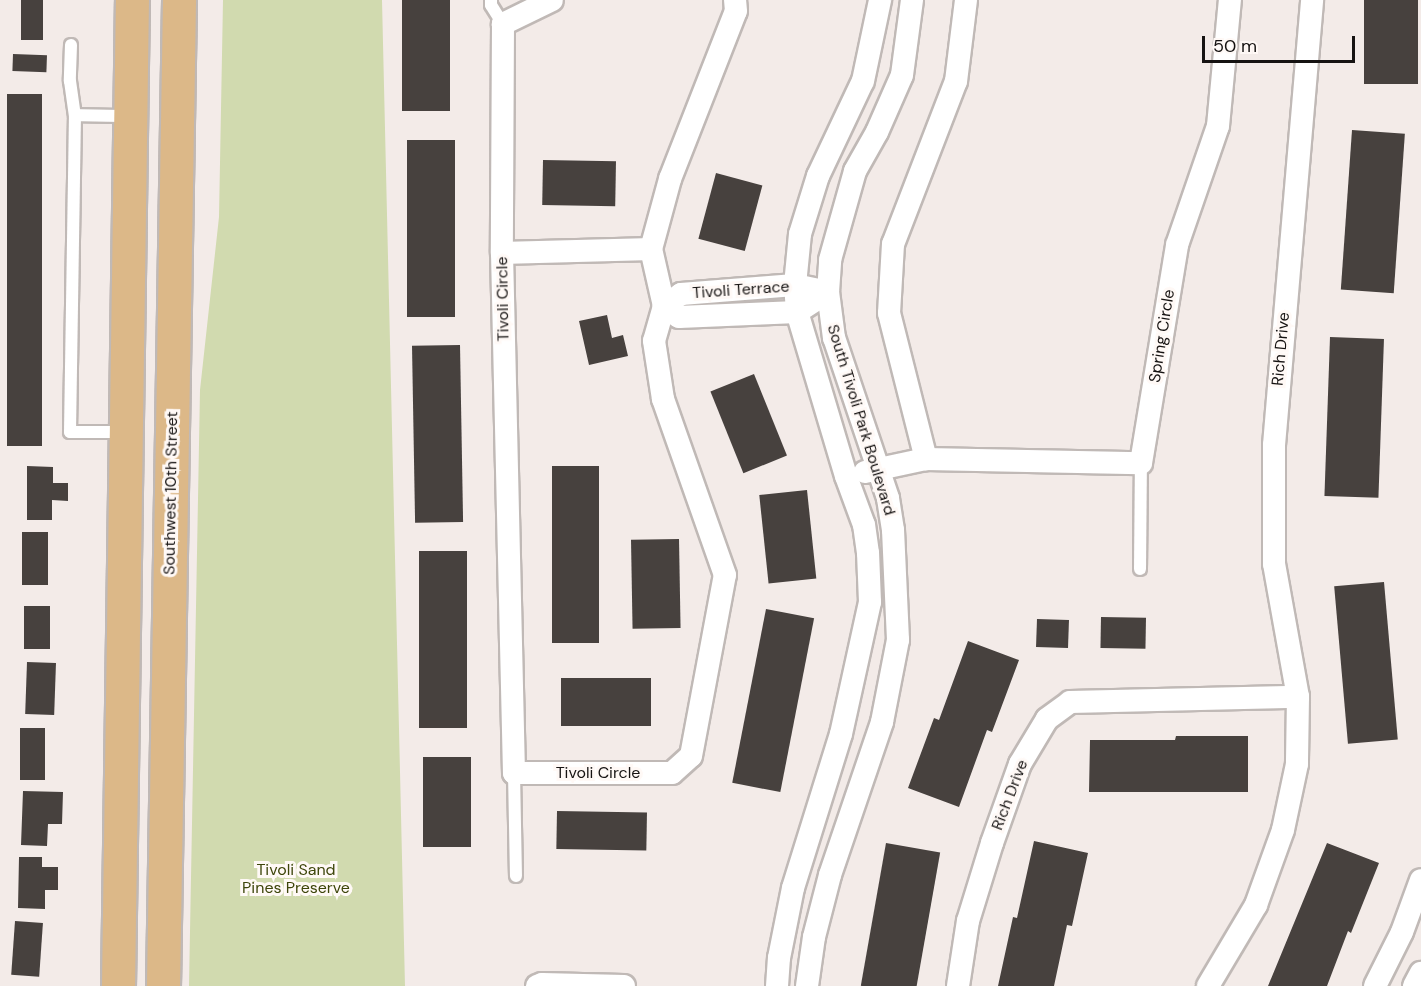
<!DOCTYPE html>
<html>
<head>
<meta charset="utf-8">
<style>
  body { margin:0 }
  #map { position:relative; width:1421px; height:986px; overflow:hidden; background:#f3ebe8; font-family:"DM Sans",sans-serif }
  div>[style] { position:absolute }
  .green>* { inset:0; background:#d1daaf }
  .building>* { inset:0; background:#47413e; transform-origin:0 0 }
  .roads { filter:drop-shadow(2px 0 #c0b9b6) drop-shadow(-2px 0 #c0b9b6) drop-shadow(0 2px #c0b9b6) drop-shadow(0 -2px #c0b9b6) }
  .lane>* { height:12px; margin:-6px; padding:0 6px; transform-origin:6px; border-radius:6px; background:#fff }
  .street>* { height:22px; margin:-11px; padding:0 11px; transform-origin:11px; border-radius:11px; background:#fff }
  .primary>* { height:33px; margin:-16.5px; padding:0 16.5px; transform-origin:16.5px; border-radius:16.5px; background:#dcb888 }
  span { translate:-50% -50%; white-space:nowrap; text-align:center; line-height:1.15; -webkit-text-stroke:6px #fff9f6; paint-order:stroke }
  .street-label { font-size:16px; color:#161312 }
  .park-label { font-size:16px; color:#3d450a }
  .scale { position:absolute; left:1202px; top:36px; width:153px; height:27px; box-sizing:border-box; border:3px solid #161312; border-top:0; padding-left:8px; font-size:18px; line-height:21px; white-space:nowrap; color:#161312; -webkit-text-stroke:4px #fff9f6; paint-order:stroke }
</style>
</head>
<body>
<div id="map">
  <div class="green">
    <i style="clip-path:polygon(223px 0,382px 0,405px 986px,189px 986px,200px 390px,219px 217px)"></i>
  </div>
  <div class="building">
    <i style="left:21px;top:0;width:22px;height:40px"></i>
    <i style="left:402px;top:0;width:48px;height:111px"></i>
    <i style="left:1364px;top:0;width:54px;height:84px"></i>
    <i style="left:13px;top:54px;width:34px;height:17px;rotate:2deg"></i>
    <i style="left:7px;top:94px;width:35px;height:352px"></i>
    <i style="left:1352px;top:130px;width:53px;height:160px;rotate:4deg"></i>
    <i style="left:407px;top:140px;width:48px;height:177px"></i>
    <i style="left:543px;top:160px;width:73px;height:45px;rotate:1deg"></i>
    <i style="left:716px;top:173px;width:48px;height:68px;rotate:15deg"></i>
    <i style="clip-path:polygon(607px 315px,612px 338px,623px 335px,628px 356px,589px 365px,579px 321px)"></i>
    <i style="left:1330px;top:337px;width:54px;height:159px;rotate:2deg"></i>
    <i style="left:460px;top:345px;width:177px;height:48px;rotate:89deg"></i>
    <i style="left:754px;top:374px;width:88px;height:47px;rotate:68deg"></i>
    <i style="clip-path:polygon(27px 466px,53px 467px,53px 483px,68px 483px,68px 501px,52px 500px,52px 520px,27px 520px)"></i>
    <i style="left:552px;top:466px;width:47px;height:177px"></i>
    <i style="left:807px;top:490px;width:89px;height:48px;rotate:84deg"></i>
    <i style="left:22px;top:532px;width:26px;height:53px"></i>
    <i style="left:679px;top:539px;width:89px;height:48px;rotate:89deg"></i>
    <i style="left:419px;top:551px;width:48px;height:177px"></i>
    <i style="left:1384px;top:582px;width:158px;height:50px;rotate:85deg"></i>
    <i style="left:24px;top:606px;width:26px;height:43px"></i>
    <i style="left:766px;top:609px;width:49px;height:177px;rotate:11deg"></i>
    <i style="left:1101px;top:617px;width:45px;height:31px;rotate:1deg"></i>
    <i style="left:1037px;top:619px;width:32px;height:28px;rotate:2deg"></i>
    <i style="clip-path:polygon(968px 641px,1019px 660px,992px 732px,987px 730px,959px 807px,908px 788px,934px 718px,939px 720px)"></i>
    <i style="left:27px;top:662px;width:29px;height:52px;rotate:2deg"></i>
    <i style="left:561px;top:678px;width:90px;height:48px"></i>
    <i style="left:20px;top:728px;width:25px;height:52px"></i>
    <i style="clip-path:polygon(1176px 736px,1248px 736px,1248px 792px,1089px 792px,1090px 740px,1175px 740px)"></i>
    <i style="left:423px;top:757px;width:48px;height:90px"></i>
    <i style="clip-path:polygon(23px 791px,63px 792px,62px 824px,48px 824px,47px 846px,21px 845px)"></i>
    <i style="left:557px;top:811px;width:90px;height:38px;rotate:1deg"></i>
    <i style="clip-path:polygon(1034px 841px,1088px 853px,1072px 926px,1067px 925px,1054px 986px,998px 986px,1013px 917px,1017px 918px)"></i>
    <i style="left:886px;top:843px;width:55px;height:145px;rotate:10deg"></i>
    <i style="clip-path:polygon(1327px 843px,1379px 863px,1351px 933px,1348px 931px,1327px 986px,1268px 986px)"></i>
    <i style="clip-path:polygon(19px 857px,42px 857px,42px 867px,58px 867px,58px 890px,45px 890px,45px 909px,18px 908px)"></i>
    <i style="left:15px;top:921px;width:28px;height:54px;rotate:4deg"></i>
  </div>
  <div class="roads">
    <div class="lane">
      <i style="left:491px;top:0;width:5px;rotate:90deg"></i>
      <i style="left:491px;top:5px;width:22px;rotate:58deg"></i>
      <i style="left:71px;top:45px;width:36px;rotate:92deg"></i>
      <i style="left:70px;top:81px;width:34px;rotate:82deg"></i>
      <i style="left:124px;top:432px;width:54px;rotate:180deg"></i>
      <i style="left:70px;top:432px;width:317px;rotate:-89.1deg"></i>
      <i style="left:75px;top:115px;width:53px;rotate:1.1deg"></i>
      <i style="left:1140px;top:569px;width:106px;rotate:-89.5deg"></i>
      <i style="left:514px;top:773px;width:103px;rotate:88.9deg"></i>
    </div>
    <div class="street">
      <i style="left:552px;top:0;width:55px;rotate:153.9deg"></i>
      <i style="left:503px;top:24px;width:229px;rotate:90.3deg"></i>
      <i style="left:502px;top:253px;width:520px;rotate:88.68deg"></i>
      <i style="left:514px;top:773px;width:158px"></i>
      <i style="left:672px;top:773px;width:25px;rotate:-42deg"></i>
      <i style="left:691px;top:756px;width:184px;rotate:-79.4deg"></i>
      <i style="left:725px;top:575px;width:187px;rotate:-109.4deg"></i>
      <i style="left:663px;top:399px;width:59px;rotate:-98.8deg"></i>
      <i style="left:654px;top:341px;width:36px;rotate:-74deg"></i>
      <i style="left:664px;top:306px;width:58px;rotate:-102.8deg"></i>
      <i style="left:651px;top:249px;width:73px;rotate:-74.8deg"></i>
      <i style="left:670px;top:179px;width:180px;rotate:-68.6deg"></i>
      <i style="left:736px;top:11px;width:11px;rotate:-95deg"></i>
      <i style="left:966px;top:0;width:82px;rotate:97deg"></i>
      <i style="left:956px;top:81px;width:175px;rotate:111.1deg"></i>
      <i style="left:893px;top:244px;width:69px;rotate:93.3deg"></i>
      <i style="left:889px;top:313px;width:151px;rotate:75.8deg"></i>
      <i style="left:926px;top:459px;width:215px;rotate:1.1deg"></i>
      <i style="left:1141px;top:463px;width:221px;rotate:-80.6deg"></i>
      <i style="left:1177px;top:245px;width:126px;rotate:-71deg"></i>
      <i style="left:1218px;top:126px;width:127px;rotate:-84.6deg"></i>
      <i style="left:502px;top:253px;width:149px;rotate:-1.5deg"></i>
      <i style="left:795px;top:285px;width:34px;rotate:12deg"></i>
      <i style="left:828px;top:292px;width:37px;rotate:147deg"></i>
      <i style="left:797px;top:312px;width:118px;rotate:177.6deg"></i>
      <i style="left:679px;top:317px;width:19px;rotate:-144deg"></i>
      <i style="left:664px;top:306px;width:21px;rotate:-35deg"></i>
      <i style="left:681px;top:294px;width:114px;rotate:-4.5deg"></i>
      <i style="left:865px;top:472px;width:62px;rotate:-12deg"></i>
      <i style="left:1298px;top:697px;width:135px;rotate:-100.2deg"></i>
      <i style="left:1274px;top:564px;width:119px;rotate:-90deg"></i>
      <i style="left:1274px;top:445px;width:447px;rotate:-85.1deg"></i>
      <i style="left:537px;top:986px;width:5px;rotate:-22deg"></i>
      <i style="left:542px;top:984px;width:82px;rotate:1.4deg"></i>
      <i style="left:777px;top:986px;width:28px;rotate:-86deg"></i>
      <i style="left:779px;top:958px;width:71px;rotate:-78.7deg"></i>
      <i style="left:793px;top:888px;width:161px;rotate:-72.7deg"></i>
      <i style="left:841px;top:734px;width:135px;rotate:-77.6deg"></i>
      <i style="left:870px;top:602px;width:49px;rotate:-92.3deg"></i>
      <i style="left:868px;top:553px;width:28px;rotate:-98deg"></i>
      <i style="left:864px;top:525px;width:52px;rotate:-110.2deg"></i>
      <i style="left:846px;top:476px;width:171px;rotate:-106.6deg"></i>
      <i style="left:797px;top:312px;width:27px;rotate:-94deg"></i>
      <i style="left:795px;top:285px;width:51px;rotate:-84.4deg"></i>
      <i style="left:800px;top:234px;width:61px;rotate:-72.8deg"></i>
      <i style="left:818px;top:176px;width:105px;rotate:-64.7deg"></i>
      <i style="left:863px;top:81px;width:83px;rotate:-78.1deg"></i>
      <i style="left:807px;top:986px;width:49px;rotate:-81.9deg"></i>
      <i style="left:814px;top:937px;width:64px;rotate:-75.5deg"></i>
      <i style="left:830px;top:875px;width:162px;rotate:-71.2deg"></i>
      <i style="left:882px;top:722px;width:84px;rotate:-79deg"></i>
      <i style="left:898px;top:640px;width:110px;rotate:-92.6deg"></i>
      <i style="left:893px;top:530px;width:32px;rotate:-99deg"></i>
      <i style="left:888px;top:498px;width:169px;rotate:-108.6deg"></i>
      <i style="left:834px;top:338px;width:46px;rotate:-97.4deg"></i>
      <i style="left:828px;top:292px;width:32px;rotate:-86deg"></i>
      <i style="left:830px;top:260px;width:92px;rotate:-74.3deg"></i>
      <i style="left:855px;top:171px;width:45px;rotate:-60.6deg"></i>
      <i style="left:877px;top:132px;width:62px;rotate:-66.3deg"></i>
      <i style="left:902px;top:75px;width:76px;rotate:-82.4deg"></i>
      <i style="left:958px;top:986px;width:66px;rotate:-81.3deg"></i>
      <i style="left:968px;top:921px;width:82px;rotate:-72.9deg"></i>
      <i style="left:992px;top:843px;width:84px;rotate:-70.5deg"></i>
      <i style="left:1020px;top:764px;width:52px;rotate:-59deg"></i>
      <i style="left:1047px;top:719px;width:29px;rotate:-36deg"></i>
      <i style="left:1070px;top:702px;width:228px;rotate:-1.3deg"></i>
      <i style="left:1298px;top:697px;width:67px;rotate:90.9deg"></i>
      <i style="left:1297px;top:764px;width:67px;rotate:102deg"></i>
      <i style="left:1283px;top:830px;width:80px;rotate:109.8deg"></i>
      <i style="left:1256px;top:905px;width:94px;rotate:120.7deg"></i>
      <i style="left:1375px;top:986px;width:60px;rotate:-63.4deg"></i>
      <i style="left:1402px;top:932px;width:55px;rotate:-69.9deg"></i>
      <i style="left:1414px;top:986px;width:15px;rotate:-62deg"></i>
    </div>
    <div class="primary">
      <i style="left:118px;top:986px;width:986px;rotate:-89.19deg"></i>
      <i style="left:163px;top:986px;width:986px;rotate:-89.07deg"></i>
    </div>
  </div>
  <div class="street-label">
    <span style="left:741px;top:290px;rotate:-4deg">Tivoli Terrace</span>
    <span style="left:503px;top:299px;rotate:-91deg">Tivoli Circle</span>
    <span style="left:1162px;top:336px;rotate:-81deg">Spring Circle</span>
    <span style="left:1281px;top:349px;rotate:-85deg">Rich Drive</span>
    <span style="left:861px;top:420px;rotate:73deg">South Tivoli Park Boulevard</span>
    <span style="left:171px;top:493px;rotate:-89deg">Southwest 10th Street</span>
    <span style="left:598px;top:773px">Tivoli Circle</span>
    <span style="left:1010px;top:795px;rotate:-69deg">Rich Drive</span>
  </div>
  <div class="park-label">
    <span style="left:296px;top:879px">Tivoli Sand<br>Pines Preserve</span>
  </div>
  <div class="scale">50 m</div>
</div>
</body>
</html>
